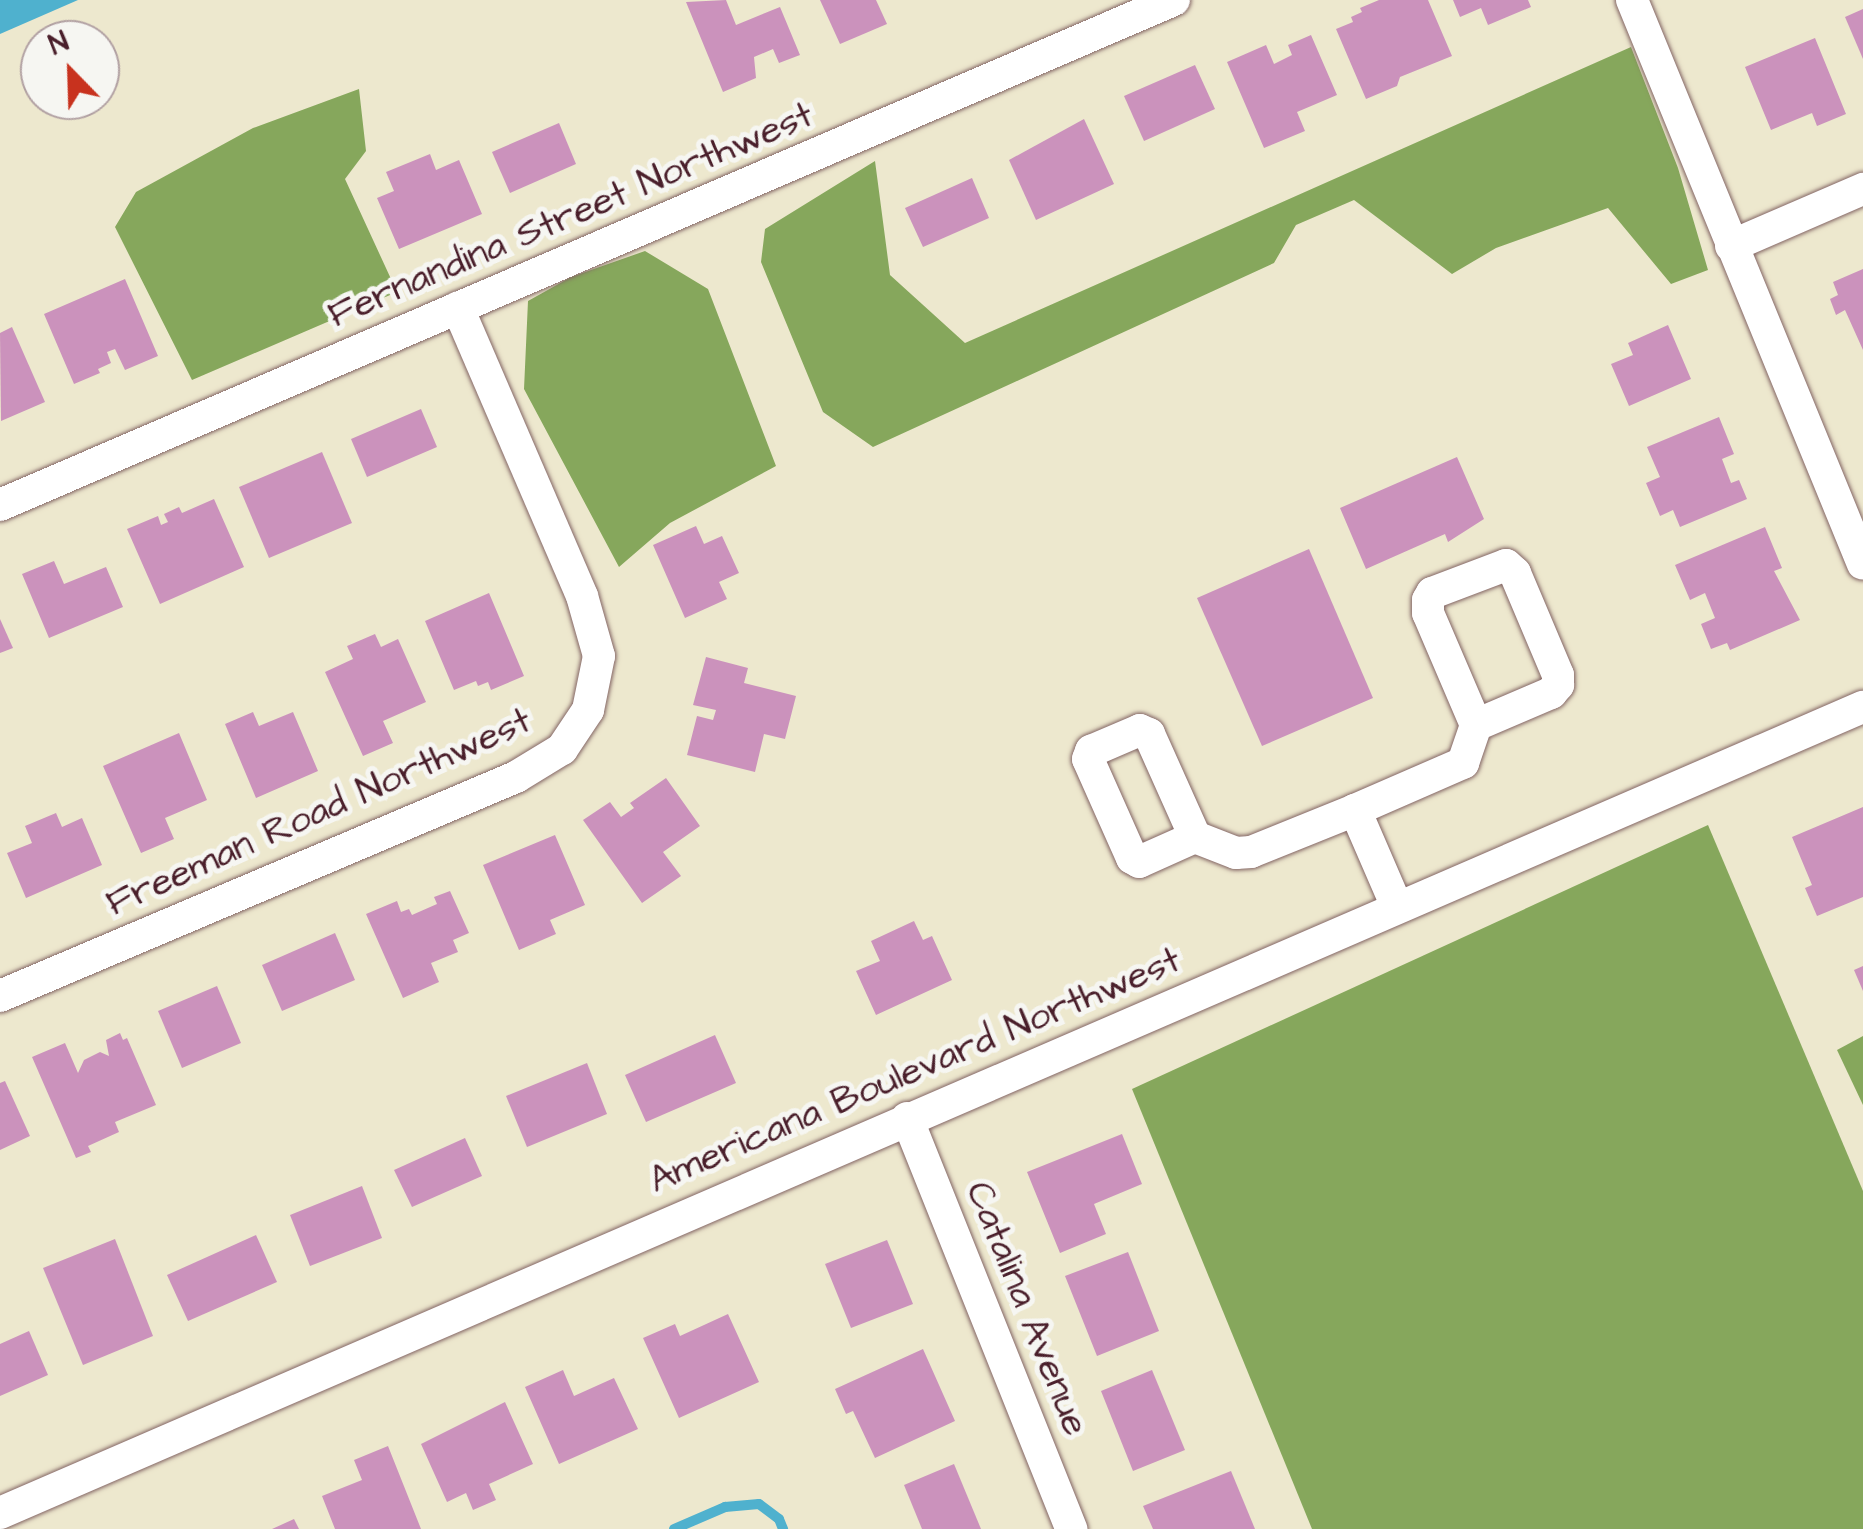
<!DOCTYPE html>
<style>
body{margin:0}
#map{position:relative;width:1863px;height:1529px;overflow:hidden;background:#ede8ce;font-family:"Architects Daughter",sans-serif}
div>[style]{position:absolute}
.forest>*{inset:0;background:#86a75c}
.water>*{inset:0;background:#4fb1ce}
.stream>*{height:10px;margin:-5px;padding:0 5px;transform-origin:5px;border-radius:5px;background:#4fb1ce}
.building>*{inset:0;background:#cb92bc}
.roads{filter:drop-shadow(0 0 2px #836564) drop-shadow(0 0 2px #836564)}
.minor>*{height:32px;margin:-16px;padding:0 16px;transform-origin:16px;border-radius:16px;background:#fff}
span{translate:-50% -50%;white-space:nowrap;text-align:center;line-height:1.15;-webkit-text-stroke:10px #f6f6f2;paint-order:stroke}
.street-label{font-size:38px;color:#4a1f2b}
.north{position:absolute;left:20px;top:20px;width:100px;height:100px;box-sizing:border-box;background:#f6f6f2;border:2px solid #b1a0a2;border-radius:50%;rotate:337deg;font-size:28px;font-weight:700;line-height:40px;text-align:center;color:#4a1f2b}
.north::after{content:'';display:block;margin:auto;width:35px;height:45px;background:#c8321e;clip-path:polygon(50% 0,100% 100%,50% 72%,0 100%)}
</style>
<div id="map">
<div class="forest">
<div style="clip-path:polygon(1631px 47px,1678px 168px,1708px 270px,1671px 284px,1608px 208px,1496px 248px,1452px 274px,1354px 200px,1296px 225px,1274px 263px,873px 447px,823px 412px,761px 262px,765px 229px,875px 161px,890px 275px,965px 343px)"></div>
<div style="clip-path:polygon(359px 89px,366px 151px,345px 179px,397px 292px,192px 380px,115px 227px,136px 192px,253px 128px)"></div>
<div style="clip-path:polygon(645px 251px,708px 289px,776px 466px,670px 523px,619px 567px,524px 389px,528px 301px,571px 277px)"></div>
<div style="clip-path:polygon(1708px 825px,1863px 1191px,1863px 1529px,1312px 1529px,1132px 1089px)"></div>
<div style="clip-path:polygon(1863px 1036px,1863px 1105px,1837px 1050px)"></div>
</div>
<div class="water">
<div style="clip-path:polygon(0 0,78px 0,0 34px)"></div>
</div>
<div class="stream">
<div style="left:674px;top:1529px;width:56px;rotate:-23.3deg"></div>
<div style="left:725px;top:1507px;width:34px;rotate:-5deg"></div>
<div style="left:759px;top:1504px;width:25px;rotate:37deg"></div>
<div style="left:779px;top:1519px;width:11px;rotate:68deg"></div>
</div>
<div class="building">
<div style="clip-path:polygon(726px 0,736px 25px,780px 7px,800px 55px,779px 63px,773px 49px,754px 57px,756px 78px,723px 92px,686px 2px)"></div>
<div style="clip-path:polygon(820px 0,876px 0,887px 24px,840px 44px)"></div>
<div style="clip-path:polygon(1379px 0,1428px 0,1452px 56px,1400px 77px,1397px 86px,1366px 99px,1336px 29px,1353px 22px,1351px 17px,1362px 12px,1360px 8px)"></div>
<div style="clip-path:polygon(1453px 0,1528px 0,1531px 7px,1488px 25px,1481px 8px,1460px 17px)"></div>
<div style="clip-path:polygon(1863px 9px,1863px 59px,1845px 17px)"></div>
<div style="clip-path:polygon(1311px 35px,1337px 95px,1297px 112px,1305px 131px,1264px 148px,1227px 62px,1266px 45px,1274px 64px,1292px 55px,1288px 45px)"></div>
<div style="clip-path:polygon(1815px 38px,1846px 114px,1817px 126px,1812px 113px,1771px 130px,1745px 67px)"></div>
<div style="clip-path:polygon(1195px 65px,1215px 109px,1144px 141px,1124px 96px)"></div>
<div style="clip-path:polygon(1084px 119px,1114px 184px,1036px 220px,1009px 160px)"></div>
<div style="clip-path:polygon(559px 123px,576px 164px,510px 193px,492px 152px)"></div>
<div style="clip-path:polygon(430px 154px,436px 170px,459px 160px,482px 214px,399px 249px,377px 198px,394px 191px,386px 172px)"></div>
<div style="clip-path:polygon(972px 178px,989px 218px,923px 247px,905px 208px)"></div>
<div style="clip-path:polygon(1863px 269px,1863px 350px,1845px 310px,1836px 315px,1830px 299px,1838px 295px,1833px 282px)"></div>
<div style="clip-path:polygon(125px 279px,158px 356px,125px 370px,115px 349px,107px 352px,111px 363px,98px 369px,100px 373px,74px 384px,44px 314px)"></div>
<div style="clip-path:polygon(1668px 325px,1691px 379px,1629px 406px,1611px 364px,1633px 355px,1628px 343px)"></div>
<div style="clip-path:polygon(12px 327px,45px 402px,1px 421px,0 333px)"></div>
<div style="clip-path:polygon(421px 409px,437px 447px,367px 477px,351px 439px)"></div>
<div style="clip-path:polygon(1719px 417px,1734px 454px,1722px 459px,1731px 483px,1739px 480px,1747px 499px,1680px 527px,1673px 510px,1660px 516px,1646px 483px,1660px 477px,1647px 447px)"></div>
<div style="clip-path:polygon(322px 452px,352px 523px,269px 558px,239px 487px)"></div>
<div style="clip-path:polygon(1457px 457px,1484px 519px,1448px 542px,1445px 534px,1366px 569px,1340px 508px)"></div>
<div style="clip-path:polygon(214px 499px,244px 567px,160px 604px,127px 529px,158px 516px,161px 525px,168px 522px,164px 514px,179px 507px,182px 513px)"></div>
<div style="clip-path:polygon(696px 526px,704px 544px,722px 536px,739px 573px,719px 582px,727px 599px,685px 618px,653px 545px)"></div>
<div style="clip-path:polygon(1765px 527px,1782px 568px,1774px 571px,1800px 620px,1730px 650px,1727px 643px,1711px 649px,1701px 624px,1715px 618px,1705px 593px,1690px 600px,1675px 565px)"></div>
<div style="clip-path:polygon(1309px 549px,1373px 698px,1262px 746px,1197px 598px)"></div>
<div style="clip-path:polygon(54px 561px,64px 584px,106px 567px,123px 607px,49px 638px,22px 574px)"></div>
<div style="clip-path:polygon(489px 593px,524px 676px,491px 690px,488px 682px,478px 686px,476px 681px,454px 690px,425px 621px)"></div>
<div style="clip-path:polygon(0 619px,13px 648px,0 653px)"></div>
<div style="clip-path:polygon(375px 634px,381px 647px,398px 639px,426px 702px,383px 721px,393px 743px,363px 756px,325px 672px,353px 659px,347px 646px)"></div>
<div style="clip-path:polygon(706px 657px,748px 668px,744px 683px,796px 696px,785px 739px,764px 734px,755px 772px,687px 755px,697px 716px,713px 720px,716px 710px,693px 705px)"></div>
<div style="clip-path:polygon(253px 712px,259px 726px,293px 712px,318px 771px,256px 798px,225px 724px)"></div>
<div style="clip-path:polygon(179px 733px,207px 800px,165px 818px,174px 839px,141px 853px,103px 766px)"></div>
<div style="clip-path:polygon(666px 778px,700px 826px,663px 852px,681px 876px,642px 903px,583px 820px,610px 802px,621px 817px,634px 808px,630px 803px)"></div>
<div style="clip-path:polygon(1863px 807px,1863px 897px,1817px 916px,1805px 888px,1812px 885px,1792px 837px)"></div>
<div style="clip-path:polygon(56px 813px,62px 827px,82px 818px,102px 865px,26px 898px,7px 853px,32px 843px,25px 826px)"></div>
<div style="clip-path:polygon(555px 835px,585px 905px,550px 920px,556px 934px,519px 950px,483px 865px)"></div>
<div style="clip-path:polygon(450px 891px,469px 933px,453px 940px,458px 952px,431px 963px,439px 982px,403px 998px,366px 914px,397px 901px,401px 912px,409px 909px,412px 915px,437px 904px,434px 897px)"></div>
<div style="clip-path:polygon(914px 921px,923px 940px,932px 936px,952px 980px,876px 1015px,856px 971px,880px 961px,871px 941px)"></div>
<div style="clip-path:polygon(335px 933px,355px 980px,282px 1011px,262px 965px)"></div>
<div style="clip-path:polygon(1863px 966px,1863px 991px,1854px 970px)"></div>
<div style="clip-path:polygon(217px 986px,241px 1043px,182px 1068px,158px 1011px)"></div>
<div style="clip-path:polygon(120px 1033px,123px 1040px,127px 1038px,156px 1105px,115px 1122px,119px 1132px,88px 1146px,91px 1152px,76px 1158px,32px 1057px,65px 1043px,78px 1073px,84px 1060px,100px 1052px,109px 1056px,106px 1040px)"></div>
<div style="clip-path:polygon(715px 1035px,736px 1083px,646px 1122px,625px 1075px)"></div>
<div style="clip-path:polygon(587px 1063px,607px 1114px,527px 1147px,506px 1096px)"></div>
<div style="clip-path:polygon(5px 1081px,30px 1136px,0 1150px,0 1083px)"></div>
<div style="clip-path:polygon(1122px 1134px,1142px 1184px,1094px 1204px,1106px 1234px,1060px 1253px,1027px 1172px)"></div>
<div style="clip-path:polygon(465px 1138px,482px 1176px,412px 1207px,394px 1170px)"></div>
<div style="clip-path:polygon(362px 1186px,382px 1238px,310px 1266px,290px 1215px)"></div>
<div style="clip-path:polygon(256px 1235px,277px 1282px,188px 1321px,167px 1275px)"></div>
<div style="clip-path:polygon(115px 1239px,153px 1336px,83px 1365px,43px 1268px)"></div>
<div style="clip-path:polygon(887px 1240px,913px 1304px,851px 1328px,825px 1264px)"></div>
<div style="clip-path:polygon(1128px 1252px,1159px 1331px,1097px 1356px,1065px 1276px)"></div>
<div style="clip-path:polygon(728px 1314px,759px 1382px,679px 1418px,643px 1338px,675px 1324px,680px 1336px)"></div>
<div style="clip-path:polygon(29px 1331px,48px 1375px,0 1396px,0 1344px)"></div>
<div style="clip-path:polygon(923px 1349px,955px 1421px,875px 1458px,853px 1411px,846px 1414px,835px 1389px)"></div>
<div style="clip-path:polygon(563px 1370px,574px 1396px,614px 1378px,638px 1429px,559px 1464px,525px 1387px)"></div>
<div style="clip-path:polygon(1152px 1370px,1185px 1450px,1133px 1471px,1101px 1391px)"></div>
<div style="clip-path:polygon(505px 1402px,533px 1464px,489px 1484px,496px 1500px,473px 1510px,466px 1493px,447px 1502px,421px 1444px)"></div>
<div style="clip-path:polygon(388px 1446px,421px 1529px,335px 1529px,322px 1496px,362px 1480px,354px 1460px)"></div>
<div style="clip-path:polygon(954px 1464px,981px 1529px,922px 1529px,904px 1485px)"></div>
<div style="clip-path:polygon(1231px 1471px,1255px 1529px,1153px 1529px,1143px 1506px)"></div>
<div style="clip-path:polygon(294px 1519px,299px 1529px,272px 1529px)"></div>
</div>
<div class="roads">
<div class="minor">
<div style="left:1632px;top:0;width:609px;rotate:67.73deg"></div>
<div style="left:1731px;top:246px;width:144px;rotate:-23.4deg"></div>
<div style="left:0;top:505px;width:1278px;rotate:-23.28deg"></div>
<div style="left:1195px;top:837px;width:61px;rotate:155.9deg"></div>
<div style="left:1139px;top:862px;width:8px;rotate:-150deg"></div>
<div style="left:1132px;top:858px;width:108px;rotate:-114deg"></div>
<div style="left:1088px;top:759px;width:9px;rotate:-69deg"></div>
<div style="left:1091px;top:751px;width:53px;rotate:-23.2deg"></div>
<div style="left:1140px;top:730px;width:10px;rotate:24deg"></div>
<div style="left:1149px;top:734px;width:113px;rotate:65.9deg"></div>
<div style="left:1195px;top:837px;width:44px;rotate:21.3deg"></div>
<div style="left:1236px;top:853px;width:15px;rotate:-4deg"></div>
<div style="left:1251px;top:852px;width:112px;rotate:-22deg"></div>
<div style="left:1397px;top:907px;width:106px;rotate:-113.4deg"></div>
<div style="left:1355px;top:810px;width:118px;rotate:-23.5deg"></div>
<div style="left:1463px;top:763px;width:40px;rotate:-71.1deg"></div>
<div style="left:1476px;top:725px;width:82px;rotate:-23.1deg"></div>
<div style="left:1551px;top:693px;width:11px;rotate:-49deg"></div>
<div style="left:1558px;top:685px;width:10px;rotate:-90deg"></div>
<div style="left:1558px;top:675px;width:111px;rotate:-112.9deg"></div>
<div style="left:1515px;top:573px;width:12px;rotate:-138deg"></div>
<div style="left:1506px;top:565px;width:79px;rotate:159.3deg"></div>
<div style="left:1432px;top:593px;width:8px;rotate:120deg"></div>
<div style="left:1428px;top:600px;width:13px;rotate:90deg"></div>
<div style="left:1428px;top:613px;width:122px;rotate:66.8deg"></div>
<div style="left:0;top:996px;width:561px;rotate:-23deg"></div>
<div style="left:516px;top:777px;width:54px;rotate:-31.3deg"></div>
<div style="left:562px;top:749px;width:47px;rotate:-56.3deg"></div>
<div style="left:588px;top:710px;width:55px;rotate:-78.5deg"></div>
<div style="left:599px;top:656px;width:62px;rotate:-105.8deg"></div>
<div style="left:582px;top:596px;width:314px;rotate:-113.3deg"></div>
<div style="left:907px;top:1118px;width:443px;rotate:68.2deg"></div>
<div style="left:0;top:1513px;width:2030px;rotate:-23.4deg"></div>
</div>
</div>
<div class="street-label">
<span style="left:571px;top:216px;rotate:-23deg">Fernandina Street Northwest</span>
<span style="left:319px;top:813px;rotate:-24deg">Freeman Road Northwest</span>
<span style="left:915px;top:1071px;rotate:-23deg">Americana Boulevard Northwest</span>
<span style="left:1026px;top:1309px;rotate:68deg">Catalina Avenue</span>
</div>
<div class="north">N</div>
</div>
